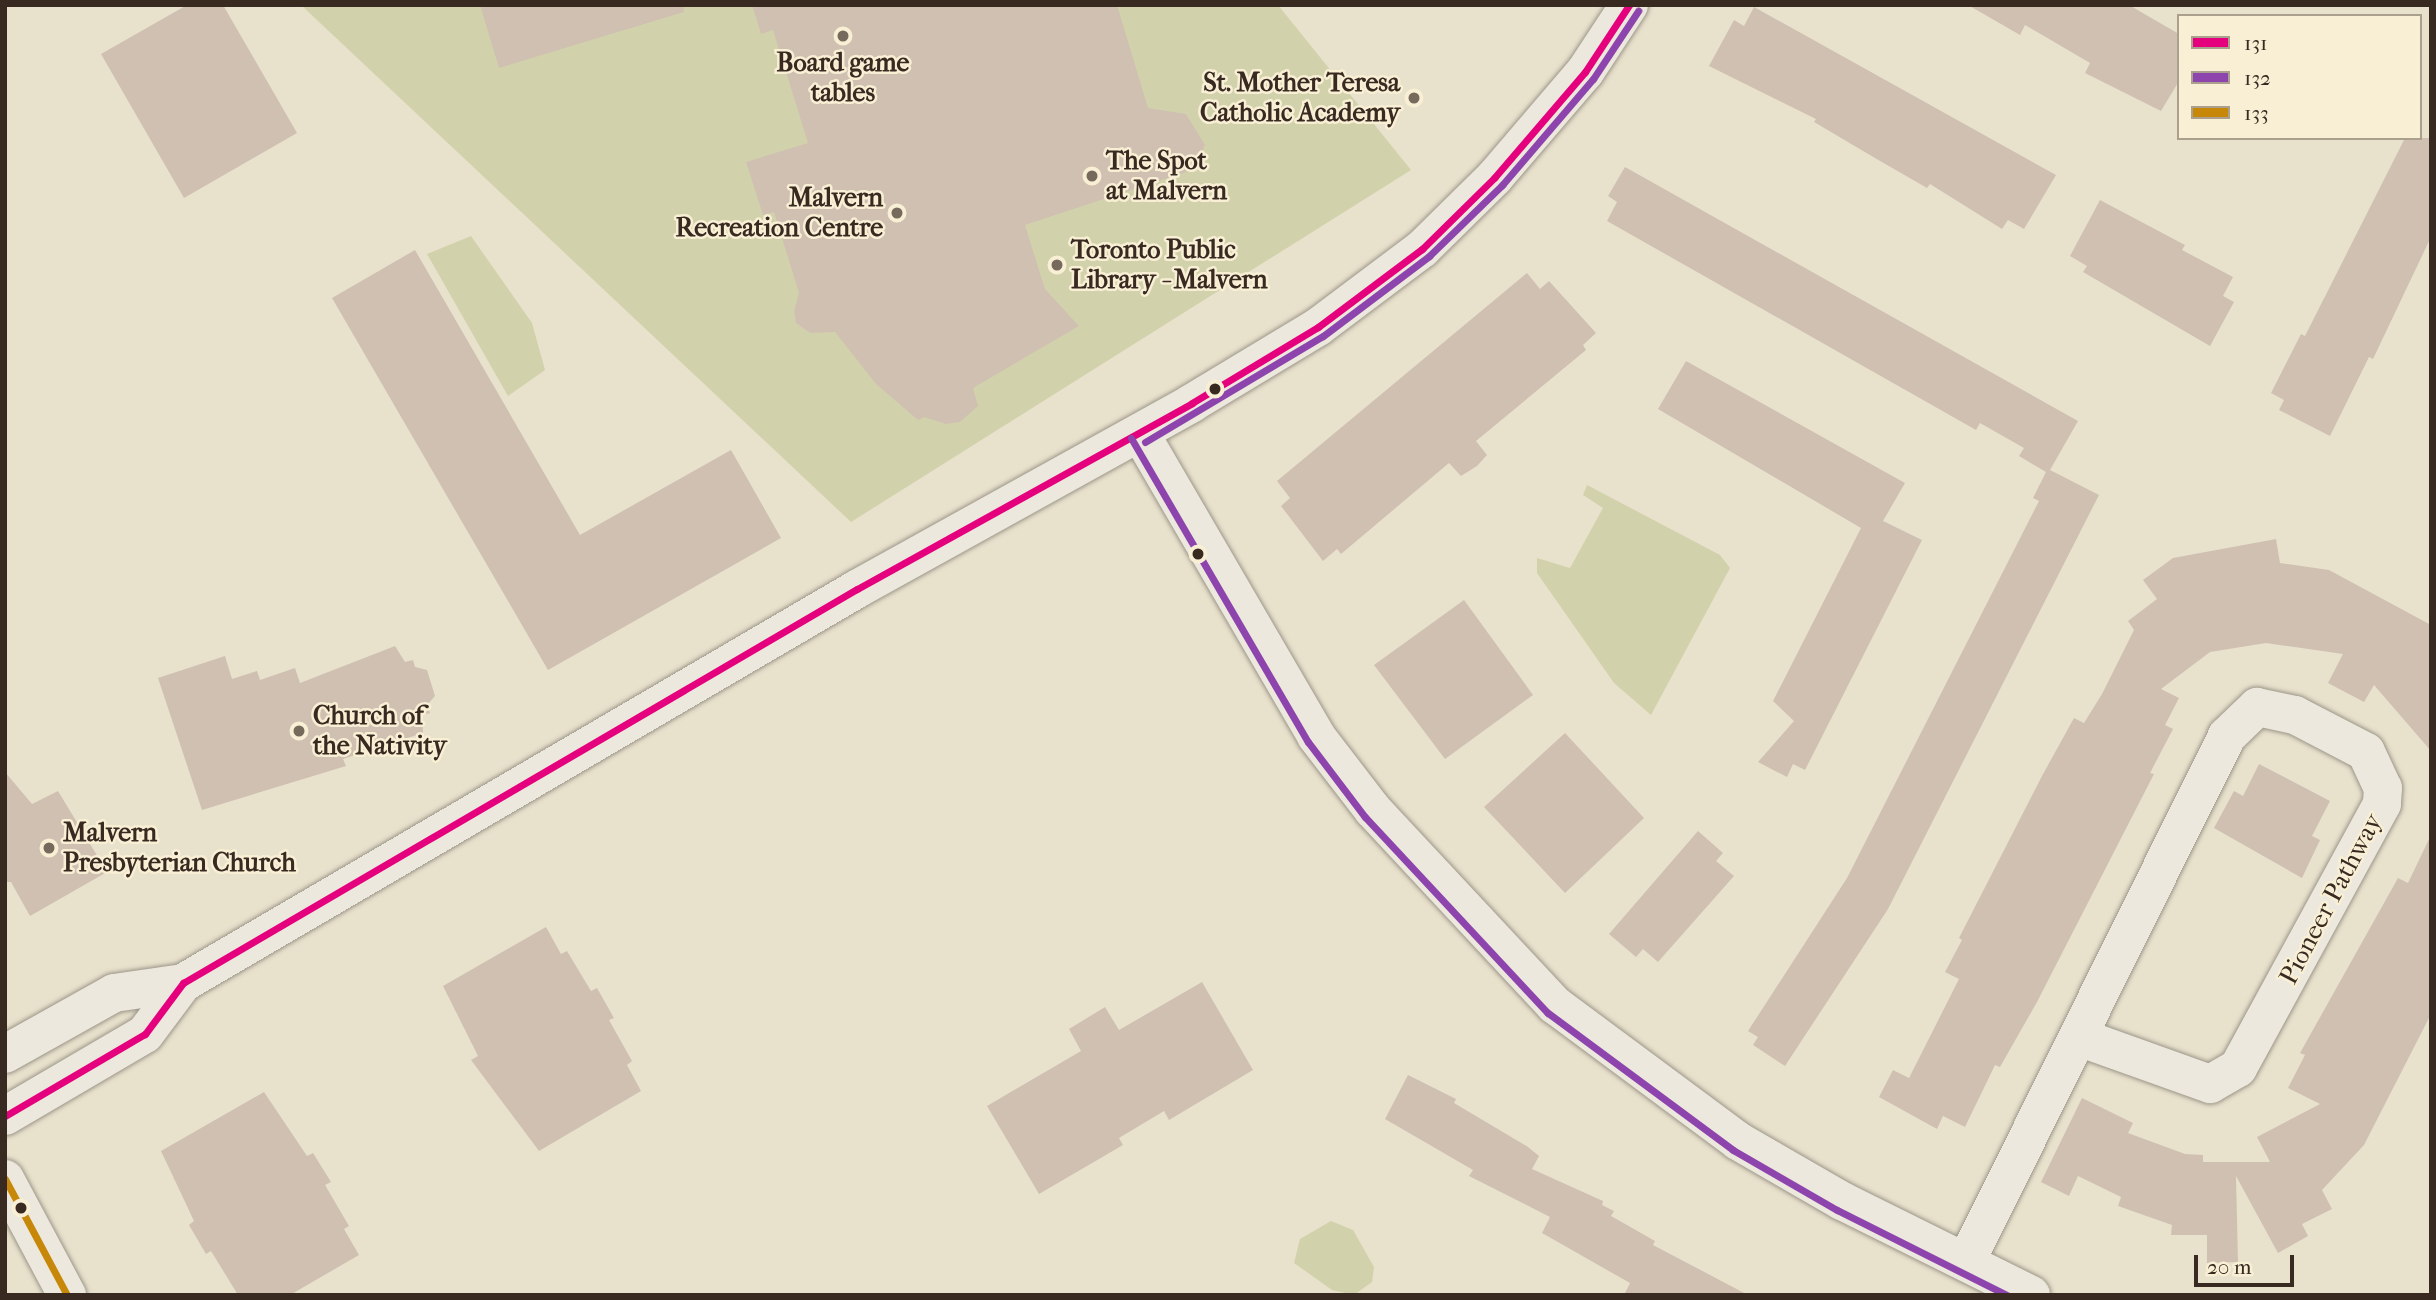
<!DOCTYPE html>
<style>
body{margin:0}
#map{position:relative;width:2436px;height:1300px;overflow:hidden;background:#e8e1cc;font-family:"IM FELL French Canon",serif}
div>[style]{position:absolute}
.green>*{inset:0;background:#d1d2ab}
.building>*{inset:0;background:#d0c0b2}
.roads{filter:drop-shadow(0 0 2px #9c9689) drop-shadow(0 0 2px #9c9689)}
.minor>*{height:38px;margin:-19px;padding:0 19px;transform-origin:19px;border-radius:19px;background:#ece8dd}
.tertiary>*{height:38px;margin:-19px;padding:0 19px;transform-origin:19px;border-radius:19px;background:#ece8dd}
.secondary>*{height:38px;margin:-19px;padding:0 19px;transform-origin:19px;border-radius:19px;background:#ece8dd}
.bus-1>*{height:7px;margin:-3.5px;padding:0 3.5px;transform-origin:3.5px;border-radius:3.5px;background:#e5007d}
.bus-2>*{height:7px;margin:-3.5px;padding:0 3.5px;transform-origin:3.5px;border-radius:3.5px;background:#8e44ad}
.bus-3>*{height:7px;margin:-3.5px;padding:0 3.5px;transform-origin:3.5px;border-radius:3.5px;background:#c78708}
.dots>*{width:19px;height:19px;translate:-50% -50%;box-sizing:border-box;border:4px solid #f8efd5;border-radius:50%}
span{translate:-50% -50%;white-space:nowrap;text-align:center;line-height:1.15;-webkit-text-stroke:5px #f8efd5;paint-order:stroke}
.poi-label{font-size:26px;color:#382a21;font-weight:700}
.right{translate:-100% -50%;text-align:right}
.left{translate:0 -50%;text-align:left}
.street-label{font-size:26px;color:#382a21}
.frame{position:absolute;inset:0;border:7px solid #382a21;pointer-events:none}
.legend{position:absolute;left:2177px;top:14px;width:245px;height:126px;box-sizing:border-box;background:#f8efd5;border:2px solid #aba08d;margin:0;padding:9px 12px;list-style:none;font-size:21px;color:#382a21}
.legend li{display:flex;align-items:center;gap:14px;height:35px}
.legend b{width:35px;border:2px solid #aba08d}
.scale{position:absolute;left:2194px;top:1255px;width:100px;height:32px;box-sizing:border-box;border:4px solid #382a21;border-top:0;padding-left:9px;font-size:21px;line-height:24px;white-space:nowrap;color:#382a21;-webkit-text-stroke:5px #f8efd5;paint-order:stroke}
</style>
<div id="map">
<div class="green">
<div style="clip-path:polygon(301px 5px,1278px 5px,1411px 170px,851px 522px)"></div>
<div style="clip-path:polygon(471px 236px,532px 323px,545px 370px,508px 396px,427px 254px)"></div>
<div style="clip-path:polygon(1587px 485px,1720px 555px,1730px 568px,1651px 715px,1614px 683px,1537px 573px,1537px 558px,1570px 568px,1603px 508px,1583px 495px)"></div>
<div style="clip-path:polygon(1331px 1221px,1353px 1230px,1374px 1267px,1372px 1282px,1354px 1295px,1332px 1290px,1294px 1263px,1300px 1239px)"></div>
</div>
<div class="building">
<div style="clip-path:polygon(187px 5px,223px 5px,297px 133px,184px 198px,101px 54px)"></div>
<div style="clip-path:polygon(480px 5px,683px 5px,684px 12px,499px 68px)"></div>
<div style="clip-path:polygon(752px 5px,1117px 5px,1148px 108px,1186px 114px,1205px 145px,1195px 169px,1025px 225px,1045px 289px,1079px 326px,973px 388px,978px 406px,960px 422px,946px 424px,924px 417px,918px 420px,876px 384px,835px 332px,810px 333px,796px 323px,794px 311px,799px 293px,774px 212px,763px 215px,746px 162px,808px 143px,773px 30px,761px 34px)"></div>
<div style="clip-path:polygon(1968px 5px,2129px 5px,2179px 34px,2179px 81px,2161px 111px,2085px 73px,2090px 63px,2025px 25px,2020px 35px)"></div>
<div style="clip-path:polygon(1754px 7px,2056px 175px,2024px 229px,2008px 220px,2002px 229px,1930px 184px,1927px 188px,1875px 158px,1814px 122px,1816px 119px,1709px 66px,1734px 20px,1744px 26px)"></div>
<div style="clip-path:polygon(2405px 138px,2431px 138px,2431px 237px,2373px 359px,2369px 357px,2330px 436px,2279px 410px,2284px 400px,2271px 393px,2301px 334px,2305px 336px)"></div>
<div style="clip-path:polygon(1625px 167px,2078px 421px,2050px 470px,2099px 495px,1888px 909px,1785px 1066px,1753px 1045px,1758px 1037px,1748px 1031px,1847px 878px,2039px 501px,2033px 498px,2046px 472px,2019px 456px,2024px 448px,1980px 423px,1976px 430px,1607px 221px,1617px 202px,1608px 196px)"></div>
<div style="clip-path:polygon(2100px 200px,2185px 245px,2182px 250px,2233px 277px,2223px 296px,2234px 302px,2210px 346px,2083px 272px,2087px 266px,2070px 256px)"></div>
<div style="clip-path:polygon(415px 250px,580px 535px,731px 450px,781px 538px,548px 670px,332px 298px)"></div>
<div style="clip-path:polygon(1527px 273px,1540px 289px,1549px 281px,1596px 333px,1583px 345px,1586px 350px,1476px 441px,1487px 455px,1477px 466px,1461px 476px,1449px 463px,1341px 554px,1337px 549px,1323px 561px,1281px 506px,1290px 498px,1277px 481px)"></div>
<div style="clip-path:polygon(1686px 361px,1905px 483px,1883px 521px,1922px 540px,1805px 770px,1793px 764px,1787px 777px,1758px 762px,1794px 721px,1773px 701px,1861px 528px,1658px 409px)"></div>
<div style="clip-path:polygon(2276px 539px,2280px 563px,2329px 570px,2431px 625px,2431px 751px,2374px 685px,2364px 702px,2328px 683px,2343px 654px,2266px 643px,2210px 652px,2161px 689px,2179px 698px,2165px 725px,2173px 729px,2150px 773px,2154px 774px,2037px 1002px,2000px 1067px,1995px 1065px,1965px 1127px,1943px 1116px,1937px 1129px,1879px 1097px,1893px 1070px,1909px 1078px,1959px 979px,1945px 972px,1962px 940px,1959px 938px,2042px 776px,2074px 718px,2084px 723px,2102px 694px,2134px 630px,2128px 621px,2157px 599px,2143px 580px,2173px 558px)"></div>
<div style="clip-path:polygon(1464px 600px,1533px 695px,1445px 759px,1374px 665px)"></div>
<div style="clip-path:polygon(395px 646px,405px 662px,413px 660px,415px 667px,427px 670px,435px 696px,427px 705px,430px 713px,422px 715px,423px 733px,343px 759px,346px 766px,202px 810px,158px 678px,225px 656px,232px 679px,257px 671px,260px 680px,295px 668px,300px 683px)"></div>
<div style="clip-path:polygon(1565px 733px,1644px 818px,1565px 893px,1484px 807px)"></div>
<div style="clip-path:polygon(2259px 764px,2330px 801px,2312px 836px,2320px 840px,2302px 878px,2214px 828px,2234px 791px,2243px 796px)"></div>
<div style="clip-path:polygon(5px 772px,32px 804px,58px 791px,107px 872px,30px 916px,11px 882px,5px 882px)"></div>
<div style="clip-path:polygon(1698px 831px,1723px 853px,1716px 861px,1734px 876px,1658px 962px,1643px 949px,1636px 957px,1609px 934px)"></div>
<div style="clip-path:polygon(2431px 835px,2431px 1014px,2364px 1145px,2322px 1190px,2332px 1209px,2302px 1224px,2308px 1236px,2278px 1253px,2236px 1176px,2238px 1262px,2207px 1263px,2207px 1235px,2171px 1235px,2172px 1225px,2118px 1206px,2121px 1197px,2078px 1176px,2069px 1196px,2041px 1182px,2082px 1098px,2133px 1123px,2128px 1133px,2185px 1154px,2203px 1155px,2203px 1162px,2270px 1162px,2257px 1137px,2320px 1104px,2288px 1088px,2305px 1055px,2300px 1053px,2398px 878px,2408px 883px)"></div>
<div style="clip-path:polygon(546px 927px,561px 954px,567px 951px,591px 991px,597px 988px,614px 1018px,609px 1020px,632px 1061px,627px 1065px,641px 1091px,539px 1151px,471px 1060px,478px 1056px,443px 986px)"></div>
<div style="clip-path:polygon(1202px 982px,1253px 1070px,1169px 1120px,1164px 1111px,1119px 1138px,1123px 1145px,1039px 1194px,987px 1106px,1081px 1051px,1069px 1029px,1105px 1007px,1119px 1030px)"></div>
<div style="clip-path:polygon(1408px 1075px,1456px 1099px,1454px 1103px,1528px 1147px,1539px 1156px,1532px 1169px,1603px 1201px,1602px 1205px,1614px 1211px,1611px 1216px,1655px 1241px,1653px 1245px,1748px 1295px,1624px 1295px,1630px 1283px,1542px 1233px,1550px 1217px,1469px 1176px,1473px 1170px,1385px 1119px)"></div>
<div style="clip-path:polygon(264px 1092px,307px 1156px,313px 1153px,331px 1182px,325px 1185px,349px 1226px,344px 1229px,359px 1255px,290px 1295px,238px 1295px,211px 1251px,206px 1254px,189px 1225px,194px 1221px,161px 1151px)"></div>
</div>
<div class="roads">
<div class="minor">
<div style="left:1967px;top:1260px;width:585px;rotate:-63.61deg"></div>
<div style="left:2227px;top:736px;width:42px;rotate:-44deg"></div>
<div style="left:2257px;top:707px;width:39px;rotate:12deg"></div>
<div style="left:2295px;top:715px;width:80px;rotate:27.5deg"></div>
<div style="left:2366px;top:752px;width:40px;rotate:65deg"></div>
<div style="left:2383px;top:788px;width:16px;rotate:94deg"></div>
<div style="left:2382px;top:804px;width:301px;rotate:118.6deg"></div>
<div style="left:2238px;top:1068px;width:32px;rotate:150deg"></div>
<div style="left:2210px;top:1084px;width:139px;rotate:-160.3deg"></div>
</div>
<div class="tertiary">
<div style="left:1140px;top:433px;width:350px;rotate:59.8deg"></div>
<div style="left:1316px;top:736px;width:93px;rotate:52.4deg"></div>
<div style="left:1373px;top:810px;width:267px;rotate:47deg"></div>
<div style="left:1555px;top:1005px;width:228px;rotate:36.6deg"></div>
<div style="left:1738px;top:1141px;width:120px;rotate:30deg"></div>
<div style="left:1842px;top:1201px;width:211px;rotate:26.4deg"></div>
<div style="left:5px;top:1054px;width:125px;rotate:-29.2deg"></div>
<div style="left:114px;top:993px;width:70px;rotate:-8.2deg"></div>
<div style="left:183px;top:983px;width:781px;rotate:-30.31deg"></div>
<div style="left:857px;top:589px;width:383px;rotate:-29deg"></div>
<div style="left:1192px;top:403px;width:147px;rotate:-31.1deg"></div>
<div style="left:1318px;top:327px;width:130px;rotate:-36.9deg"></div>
<div style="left:1422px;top:249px;width:101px;rotate:-44.6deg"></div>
<div style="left:1494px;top:178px;width:140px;rotate:-49.4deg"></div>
<div style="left:1585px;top:72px;width:80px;rotate:-56.7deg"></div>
<div style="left:5px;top:1116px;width:162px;rotate:-30.4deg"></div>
<div style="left:145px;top:1034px;width:64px;rotate:-53.3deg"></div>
</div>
<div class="secondary">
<div style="left:5px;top:1179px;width:132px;rotate:61.9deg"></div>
</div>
</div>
<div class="bus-1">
<div style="left:5px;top:1116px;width:162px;rotate:-30.4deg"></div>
<div style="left:145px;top:1034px;width:64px;rotate:-53.3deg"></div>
<div style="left:183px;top:983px;width:781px;rotate:-30.31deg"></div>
<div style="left:857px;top:589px;width:383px;rotate:-29deg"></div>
<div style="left:1192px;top:403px;width:147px;rotate:-31.1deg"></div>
<div style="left:1318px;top:327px;width:130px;rotate:-36.9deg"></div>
<div style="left:1422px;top:249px;width:101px;rotate:-44.6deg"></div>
<div style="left:1494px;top:178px;width:140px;rotate:-49.4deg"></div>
<div style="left:1585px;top:72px;width:80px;rotate:-56.7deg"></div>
</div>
<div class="bus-2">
<div style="left:1131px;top:438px;width:352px;rotate:59.8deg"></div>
<div style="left:1308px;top:742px;width:94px;rotate:52.8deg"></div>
<div style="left:1365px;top:817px;width:268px;rotate:47deg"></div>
<div style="left:1548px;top:1013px;width:230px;rotate:36.5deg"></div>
<div style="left:1733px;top:1150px;width:120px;rotate:30deg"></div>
<div style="left:1837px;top:1210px;width:190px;rotate:26.6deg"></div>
<div style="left:1145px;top:442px;width:207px;rotate:-30.8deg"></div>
<div style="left:1323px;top:336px;width:133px;rotate:-37deg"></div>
<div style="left:1429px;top:256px;width:102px;rotate:-44.2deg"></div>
<div style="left:1502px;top:185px;width:140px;rotate:-49.4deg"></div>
<div style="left:1593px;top:79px;width:82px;rotate:-56.5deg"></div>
</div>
<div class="bus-3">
<div style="left:5px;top:1179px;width:132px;rotate:61.9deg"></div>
</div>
<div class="dots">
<div style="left:843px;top:36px;background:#766a5d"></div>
<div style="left:1414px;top:98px;background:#766a5d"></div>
<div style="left:1092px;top:176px;background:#766a5d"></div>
<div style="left:897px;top:213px;background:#766a5d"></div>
<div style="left:1057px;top:265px;background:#766a5d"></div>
<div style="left:1215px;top:389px;background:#382a21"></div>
<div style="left:1198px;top:554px;background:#382a21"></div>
<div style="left:299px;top:731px;background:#766a5d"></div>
<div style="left:49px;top:848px;background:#766a5d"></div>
<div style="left:21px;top:1208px;background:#382a21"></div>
</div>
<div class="poi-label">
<span style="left:843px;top:78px">Board game<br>tables</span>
<span class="right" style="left:1400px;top:98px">St. Mother Teresa<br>Catholic Academy</span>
<span class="left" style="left:1106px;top:176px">The Spot<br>at Malvern</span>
<span class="right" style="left:883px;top:213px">Malvern<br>Recreation Centre</span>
<span class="left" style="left:1071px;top:265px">Toronto Public<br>Library - Malvern</span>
<span class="left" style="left:313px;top:731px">Church of<br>the Nativity</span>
<span class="left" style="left:63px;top:848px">Malvern<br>Presbyterian Church</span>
</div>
<div class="street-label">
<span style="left:2331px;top:899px;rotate:-62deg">Pioneer Pathway</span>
</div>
<div class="frame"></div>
<ul class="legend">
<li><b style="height:9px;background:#e5007d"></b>131</li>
<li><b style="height:9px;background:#8e44ad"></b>132</li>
<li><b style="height:9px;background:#c78708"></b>133</li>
</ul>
<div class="scale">20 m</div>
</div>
